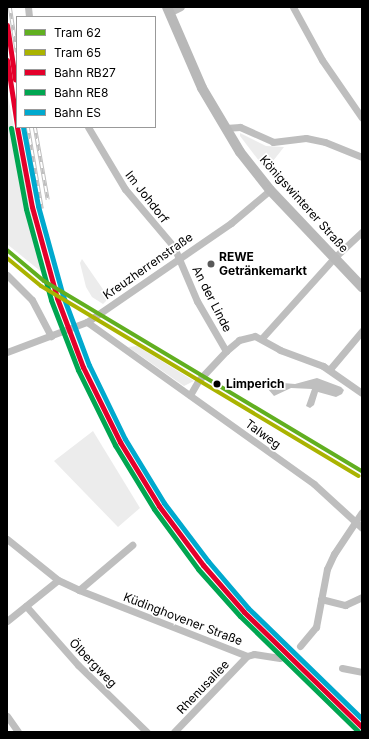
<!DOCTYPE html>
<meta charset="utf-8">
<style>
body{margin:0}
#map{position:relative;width:369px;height:739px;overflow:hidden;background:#fff;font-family:Inter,sans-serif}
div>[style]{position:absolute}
.green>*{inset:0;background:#ececec}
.water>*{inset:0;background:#bfbfbf}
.street>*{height:7px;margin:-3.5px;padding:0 3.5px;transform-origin:3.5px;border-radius:3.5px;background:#bebebe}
.secondary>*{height:10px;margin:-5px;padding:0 5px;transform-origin:5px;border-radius:5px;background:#b8b8b8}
.rail>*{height:3.5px;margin-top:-1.75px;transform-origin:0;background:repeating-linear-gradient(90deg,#fff 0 6px,#bebebe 0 12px);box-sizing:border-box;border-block:1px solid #bebebe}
.rail-1>*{height:5px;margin:-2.5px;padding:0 2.5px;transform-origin:2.5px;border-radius:2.5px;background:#e4002b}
.rail-2>*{height:5px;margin:-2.5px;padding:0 2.5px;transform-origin:2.5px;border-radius:2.5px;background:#00a651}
.rail-3>*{height:5px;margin:-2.5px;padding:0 2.5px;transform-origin:2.5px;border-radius:2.5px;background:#00a9ce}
.tram-1>*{height:4px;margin:-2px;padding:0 2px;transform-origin:2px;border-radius:2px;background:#61af20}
.tram-2>*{height:4px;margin:-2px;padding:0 2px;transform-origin:2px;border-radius:2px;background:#aab300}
.dots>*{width:11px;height:11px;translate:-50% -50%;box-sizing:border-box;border:2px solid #fff;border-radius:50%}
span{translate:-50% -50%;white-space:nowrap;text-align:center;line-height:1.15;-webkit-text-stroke:3.5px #fff;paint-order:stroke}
.street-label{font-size:12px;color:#000}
.poi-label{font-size:12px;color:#000;font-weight:700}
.left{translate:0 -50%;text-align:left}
.stop-label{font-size:12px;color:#000;font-weight:700}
.frame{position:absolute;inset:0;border:8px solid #000;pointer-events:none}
.legend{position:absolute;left:16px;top:16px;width:140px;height:112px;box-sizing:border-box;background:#fff;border:1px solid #999;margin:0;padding:5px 7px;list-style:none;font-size:12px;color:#000}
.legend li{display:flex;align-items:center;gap:8px;height:20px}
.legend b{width:20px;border:1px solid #999}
</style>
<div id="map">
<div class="green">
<div style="clip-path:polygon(7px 92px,44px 274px,7px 244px)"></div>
<div style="clip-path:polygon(240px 133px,266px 146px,284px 147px,273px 161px,269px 174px,240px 136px)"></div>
<div style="clip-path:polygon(82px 259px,109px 298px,103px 304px,92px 297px,86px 287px,80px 263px)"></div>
<div style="clip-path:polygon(137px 346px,194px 381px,184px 386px,128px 347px)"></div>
<div style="clip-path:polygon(93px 431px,140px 508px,118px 527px,54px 461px)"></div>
</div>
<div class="water">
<div style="clip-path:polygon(317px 378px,341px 387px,344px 390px,342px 394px,336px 397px,318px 392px,314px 405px,310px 408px,306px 406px,312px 389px,291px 388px,274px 396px,268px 389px,271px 382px,295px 384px)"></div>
</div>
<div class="street">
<div style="left:28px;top:7px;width:10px;rotate:84deg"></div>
<div style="left:293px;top:7px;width:60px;rotate:61.3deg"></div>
<div style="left:322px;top:60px;width:70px;rotate:55.4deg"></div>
<div style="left:169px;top:13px;width:13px;rotate:-27deg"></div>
<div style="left:88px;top:127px;width:72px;rotate:59.2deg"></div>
<div style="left:125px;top:189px;width:76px;rotate:49.8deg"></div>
<div style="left:174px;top:247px;width:59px;rotate:66.9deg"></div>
<div style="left:197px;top:301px;width:58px;rotate:59.9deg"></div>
<div style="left:225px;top:128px;width:15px;rotate:-4deg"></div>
<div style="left:240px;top:127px;width:36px;rotate:24deg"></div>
<div style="left:273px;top:142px;width:33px;rotate:-7deg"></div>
<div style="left:306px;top:138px;width:19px;rotate:12deg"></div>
<div style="left:325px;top:142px;width:40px;rotate:22deg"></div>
<div style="left:7px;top:275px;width:35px;rotate:45deg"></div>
<div style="left:32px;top:300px;width:41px;rotate:62.2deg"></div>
<div style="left:87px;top:322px;width:279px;rotate:35.5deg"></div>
<div style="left:314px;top:484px;width:65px;rotate:42.5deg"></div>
<div style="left:262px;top:338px;width:109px;rotate:-48deg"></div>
<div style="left:335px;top:257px;width:37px;rotate:-43deg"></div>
<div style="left:7px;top:352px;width:85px;rotate:-20.6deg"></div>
<div style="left:87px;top:322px;width:175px;rotate:-34.5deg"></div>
<div style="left:231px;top:223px;width:51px;rotate:-40.2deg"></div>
<div style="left:330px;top:369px;width:50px;rotate:-49.9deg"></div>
<div style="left:190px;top:395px;width:16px;rotate:-60deg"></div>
<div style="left:198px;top:381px;width:41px;rotate:-47deg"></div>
<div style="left:226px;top:351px;width:17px;rotate:-40deg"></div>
<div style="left:239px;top:340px;width:16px;rotate:-14deg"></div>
<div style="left:255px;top:336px;width:29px;rotate:29deg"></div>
<div style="left:280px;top:350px;width:46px;rotate:20.4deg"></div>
<div style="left:323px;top:366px;width:47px;rotate:34.7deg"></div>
<div style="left:7px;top:539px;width:65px;rotate:38.8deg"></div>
<div style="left:58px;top:580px;width:23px;rotate:25deg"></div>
<div style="left:79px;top:590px;width:180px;rotate:21.4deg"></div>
<div style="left:247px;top:656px;width:7px;rotate:-16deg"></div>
<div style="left:254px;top:654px;width:26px;rotate:9deg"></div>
<div style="left:79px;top:590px;width:70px;rotate:-40.3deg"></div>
<div style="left:321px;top:599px;width:25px;rotate:14deg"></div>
<div style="left:345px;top:605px;width:19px;rotate:-25deg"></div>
<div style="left:26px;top:606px;width:79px;rotate:48.6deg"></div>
<div style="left:78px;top:665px;width:96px;rotate:44.2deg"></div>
<div style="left:7px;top:621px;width:65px;rotate:-38.8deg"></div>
<div style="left:300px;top:646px;width:25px;rotate:-50deg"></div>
<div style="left:316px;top:627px;width:59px;rotate:-79.3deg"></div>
<div style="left:327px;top:569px;width:17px;rotate:-65deg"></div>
<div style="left:334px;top:554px;width:50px;rotate:-56.3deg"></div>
<div style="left:342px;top:668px;width:20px;rotate:11deg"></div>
<div style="left:7px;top:716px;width:19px;rotate:55deg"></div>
<div style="left:174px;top:732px;width:105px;rotate:-46.2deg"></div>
</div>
<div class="secondary">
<div style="left:167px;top:7px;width:88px;rotate:66.6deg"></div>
<div style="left:202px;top:88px;width:74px;rotate:59.3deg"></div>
<div style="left:240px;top:152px;width:48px;rotate:51.7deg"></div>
<div style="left:270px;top:190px;width:134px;rotate:46.5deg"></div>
</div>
<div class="rail">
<div style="left:10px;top:7px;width:46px;rotate:81.2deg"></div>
<div style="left:28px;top:127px;width:83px;rotate:80.3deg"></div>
<div style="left:35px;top:127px;width:74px;rotate:79.9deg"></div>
</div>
<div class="rail-1">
<div style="left:7px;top:25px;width:55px;rotate:81.6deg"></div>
<div style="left:7px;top:60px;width:66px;rotate:81.3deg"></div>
<div style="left:17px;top:127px;width:81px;rotate:79.4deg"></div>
<div style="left:32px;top:207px;width:94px;rotate:74.6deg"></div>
<div style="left:57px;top:298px;width:74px;rotate:69.4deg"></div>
<div style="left:83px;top:367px;width:84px;rotate:63.7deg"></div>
<div style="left:120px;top:442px;width:75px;rotate:58.6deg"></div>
<div style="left:159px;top:506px;width:74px;rotate:53.3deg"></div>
<div style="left:203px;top:565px;width:62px;rotate:48.9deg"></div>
<div style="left:244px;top:612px;width:165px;rotate:44.3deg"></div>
</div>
<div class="rail-2">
<div style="left:11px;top:128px;width:82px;rotate:79.5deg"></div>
<div style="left:26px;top:209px;width:94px;rotate:74.6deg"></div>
<div style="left:51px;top:300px;width:75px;rotate:68.9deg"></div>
<div style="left:78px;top:370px;width:84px;rotate:63.7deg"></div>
<div style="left:115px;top:445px;width:75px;rotate:58.6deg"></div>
<div style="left:154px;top:509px;width:74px;rotate:53.7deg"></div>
<div style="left:198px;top:569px;width:63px;rotate:48.2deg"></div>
<div style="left:240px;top:616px;width:165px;rotate:44.3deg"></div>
</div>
<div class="rail-3">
<div style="left:23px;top:127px;width:80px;rotate:79.2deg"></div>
<div style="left:38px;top:206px;width:93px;rotate:74.5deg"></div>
<div style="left:63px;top:296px;width:74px;rotate:69.4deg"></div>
<div style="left:89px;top:365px;width:82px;rotate:64.1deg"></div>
<div style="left:125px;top:439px;width:75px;rotate:58.6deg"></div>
<div style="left:164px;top:503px;width:73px;rotate:52.8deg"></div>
<div style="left:208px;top:561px;width:62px;rotate:49.6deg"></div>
<div style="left:248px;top:608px;width:159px;rotate:44.2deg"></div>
</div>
<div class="tram-1">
<div style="left:7px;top:250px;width:48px;rotate:40deg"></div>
<div style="left:44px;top:281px;width:370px;rotate:30.9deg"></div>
</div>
<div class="tram-2">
<div style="left:7px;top:258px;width:44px;rotate:39.5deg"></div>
<div style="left:41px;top:286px;width:370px;rotate:30.9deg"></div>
</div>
<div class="dots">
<div style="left:211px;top:264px;background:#595959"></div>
<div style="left:217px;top:384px;background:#000"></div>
</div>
<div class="street-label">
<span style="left:147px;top:197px;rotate:52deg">Im Johdorf</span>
<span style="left:304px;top:204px;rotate:48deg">Königswinterer Straße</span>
<span style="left:148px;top:266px;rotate:-35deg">Kreuzherrenstraße</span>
<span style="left:212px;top:299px;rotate:63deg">An der Linde</span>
<span style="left:263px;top:434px;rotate:36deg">Talweg</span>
<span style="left:183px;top:619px;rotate:21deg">Küdinghovener Straße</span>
<span style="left:93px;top:663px;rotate:46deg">Ölbergweg</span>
<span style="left:203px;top:687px;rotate:-46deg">Rhenusallee</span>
</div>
<div class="poi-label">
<span class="left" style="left:219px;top:264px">REWE<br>Getränkemarkt</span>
</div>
<div class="stop-label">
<span class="left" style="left:226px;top:384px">Limperich</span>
</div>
<div class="frame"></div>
<ul class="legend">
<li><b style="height:5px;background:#61af20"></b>Tram 62</li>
<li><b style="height:5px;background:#aab300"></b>Tram 65</li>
<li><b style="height:5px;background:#e4002b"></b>Bahn RB27</li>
<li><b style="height:5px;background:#00a651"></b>Bahn RE8</li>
<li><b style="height:5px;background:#00a9ce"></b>Bahn ES</li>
</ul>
</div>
